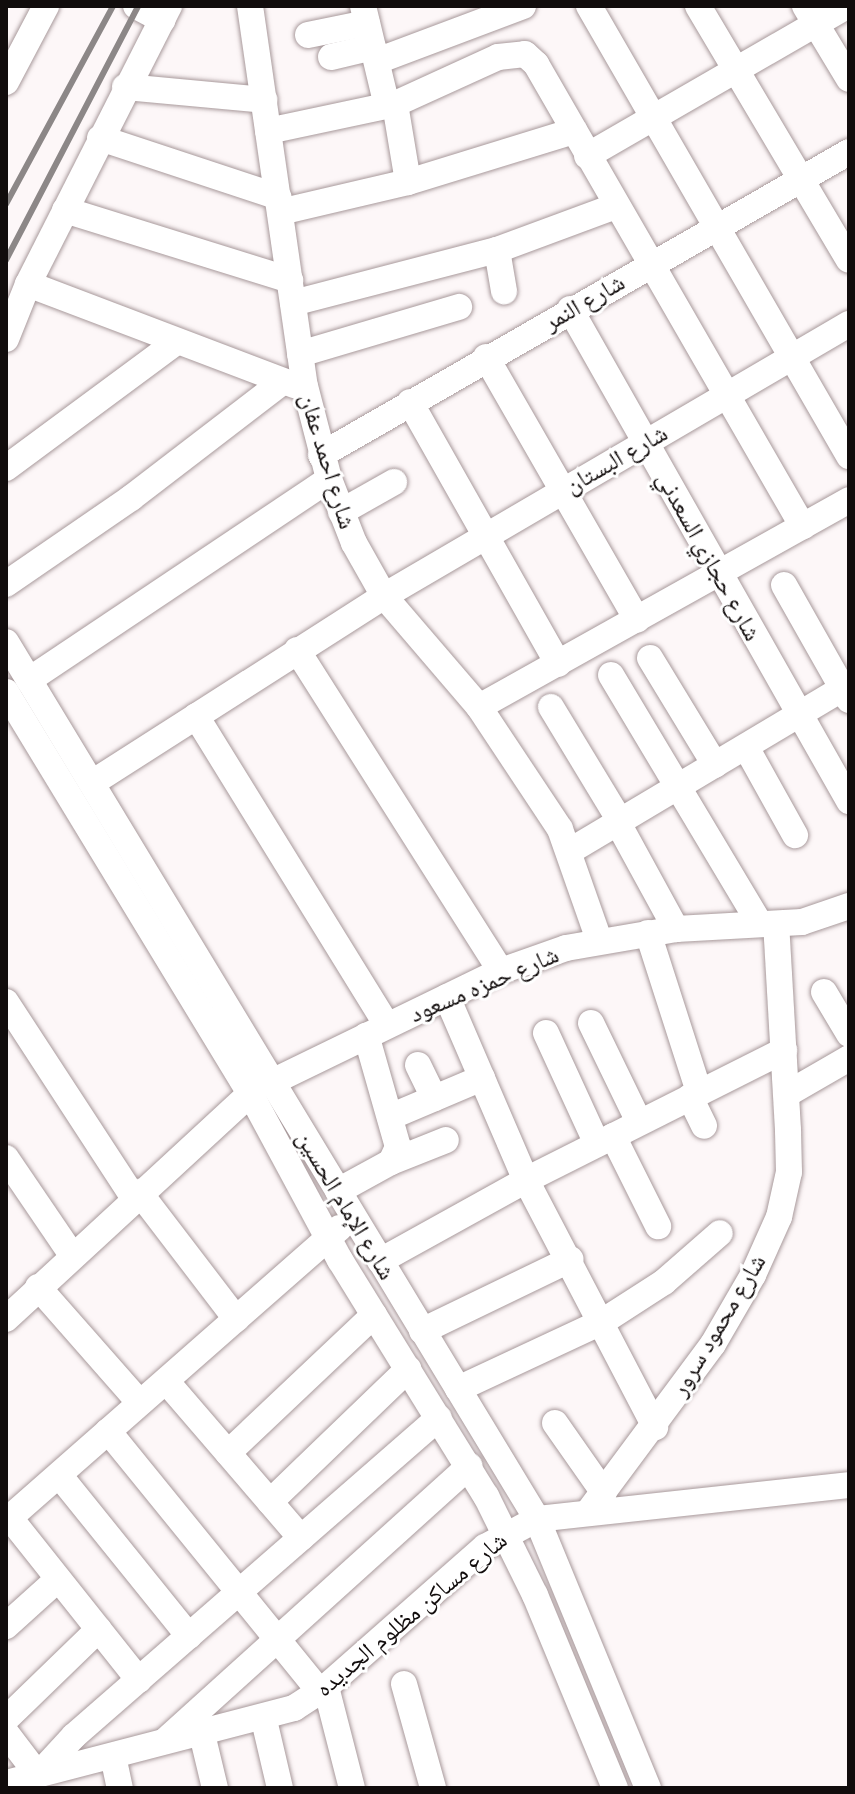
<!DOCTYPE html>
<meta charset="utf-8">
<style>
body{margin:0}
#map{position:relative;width:855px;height:1794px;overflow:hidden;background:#fdf7f8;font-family:Cabin,"Noto Naskh Arabic",sans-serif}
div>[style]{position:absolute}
.roads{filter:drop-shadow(0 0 2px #a8999b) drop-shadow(0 0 2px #a8999b)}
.minor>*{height:26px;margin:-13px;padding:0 13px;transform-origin:13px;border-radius:13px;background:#fff}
.rail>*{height:6px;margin:-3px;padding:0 3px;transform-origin:3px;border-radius:3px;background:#8c8787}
span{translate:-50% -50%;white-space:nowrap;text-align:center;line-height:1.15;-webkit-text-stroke:6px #fff;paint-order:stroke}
.street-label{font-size:24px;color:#110c0c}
.frame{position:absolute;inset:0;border:8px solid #110c0c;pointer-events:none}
</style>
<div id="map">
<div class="roads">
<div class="minor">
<div style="left:136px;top:6px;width:30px;rotate:28deg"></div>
<div style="left:250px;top:6px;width:384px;rotate:81.8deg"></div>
<div style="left:305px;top:386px;width:96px;rotate:75.5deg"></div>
<div style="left:329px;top:479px;width:69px;rotate:68.7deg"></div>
<div style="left:354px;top:543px;width:61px;rotate:60.5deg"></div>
<div style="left:384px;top:596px;width:146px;rotate:49.4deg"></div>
<div style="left:479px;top:707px;width:146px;rotate:56.4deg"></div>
<div style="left:560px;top:829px;width:118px;rotate:70.6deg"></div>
<div style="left:363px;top:6px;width:103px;rotate:76.5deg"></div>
<div style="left:589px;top:6px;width:520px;rotate:59.98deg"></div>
<div style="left:698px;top:6px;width:295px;rotate:59.3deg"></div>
<div style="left:805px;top:6px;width:85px;rotate:58.9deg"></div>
<div style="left:308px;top:35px;width:60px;rotate:-11.5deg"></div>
<div style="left:331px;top:57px;width:43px;rotate:-13.4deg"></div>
<div style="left:377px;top:61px;width:156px;rotate:-20.6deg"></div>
<div style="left:6px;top:82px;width:86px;rotate:-62.2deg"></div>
<div style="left:125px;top:87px;width:140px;rotate:5.3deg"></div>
<div style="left:395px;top:104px;width:79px;rotate:80.5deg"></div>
<div style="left:268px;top:131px;width:130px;rotate:-12deg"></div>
<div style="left:395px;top:104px;width:113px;rotate:-24.5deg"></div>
<div style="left:498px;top:57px;width:27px;rotate:-6deg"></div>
<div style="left:525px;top:54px;width:15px;rotate:42deg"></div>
<div style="left:536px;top:64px;width:534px;rotate:60.03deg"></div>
<div style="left:100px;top:138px;width:188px;rotate:18.3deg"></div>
<div style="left:587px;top:156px;width:300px;rotate:-30deg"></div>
<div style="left:65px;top:210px;width:236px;rotate:17.3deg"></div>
<div style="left:280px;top:212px;width:131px;rotate:-13.2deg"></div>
<div style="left:408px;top:182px;width:174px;rotate:-17.1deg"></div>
<div style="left:497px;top:250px;width:42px;rotate:80.3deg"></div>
<div style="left:28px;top:284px;width:285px;rotate:20.8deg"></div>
<div style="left:293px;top:303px;width:211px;rotate:-14.6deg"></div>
<div style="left:497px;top:250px;width:127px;rotate:-20.3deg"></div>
<div style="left:570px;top:309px;width:566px;rotate:60.44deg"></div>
<div style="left:6px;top:339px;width:59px;rotate:-68.2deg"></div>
<div style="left:28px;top:284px;width:312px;rotate:-63.1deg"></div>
<div style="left:300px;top:354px;width:166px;rotate:-16.5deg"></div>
<div style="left:486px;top:357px;width:303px;rotate:60.1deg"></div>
<div style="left:410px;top:402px;width:301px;rotate:60.5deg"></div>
<div style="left:321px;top:455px;width:609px;rotate:-29.85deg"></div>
<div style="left:6px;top:468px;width:212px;rotate:-36.5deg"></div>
<div style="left:341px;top:512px;width:61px;rotate:-29.5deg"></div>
<div style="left:6px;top:584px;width:152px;rotate:-34.5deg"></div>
<div style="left:131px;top:498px;width:190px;rotate:-37.5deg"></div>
<div style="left:784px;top:585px;width:132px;rotate:60.5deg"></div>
<div style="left:6px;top:642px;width:1025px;rotate:58.81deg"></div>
<div style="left:537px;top:1519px;width:291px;rotate:67.6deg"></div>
<div style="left:297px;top:650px;width:380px;rotate:57.6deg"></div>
<div style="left:650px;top:658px;width:125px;rotate:58.7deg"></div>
<div style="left:611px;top:675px;width:290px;rotate:59.1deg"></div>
<div style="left:29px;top:680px;width:361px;rotate:-33.8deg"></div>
<div style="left:6px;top:692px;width:469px;rotate:58.7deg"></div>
<div style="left:250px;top:1093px;width:190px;rotate:61.7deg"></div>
<div style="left:340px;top:1260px;width:278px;rotate:58.3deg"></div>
<div style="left:486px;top:1496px;width:110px;rotate:63.7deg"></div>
<div style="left:535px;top:1595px;width:209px;rotate:67.5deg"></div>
<div style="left:479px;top:707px;width:424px;rotate:-29.2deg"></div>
<div style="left:551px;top:707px;width:133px;rotate:58.8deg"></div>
<div style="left:196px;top:716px;width:363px;rotate:58.3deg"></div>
<div style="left:746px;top:747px;width:101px;rotate:60.9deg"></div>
<div style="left:92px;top:783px;width:347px;rotate:-32.6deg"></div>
<div style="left:384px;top:596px;width:539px;rotate:-30.33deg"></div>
<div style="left:618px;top:823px;width:121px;rotate:61.3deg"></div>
<div style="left:570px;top:851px;width:325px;rotate:-30.8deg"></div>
<div style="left:648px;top:933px;width:167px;rotate:72.2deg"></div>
<div style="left:824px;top:992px;width:49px;rotate:59.2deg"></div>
<div style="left:447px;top:997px;width:199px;rotate:66.7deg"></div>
<div style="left:526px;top:1180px;width:279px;rotate:62.4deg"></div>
<div style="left:6px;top:1002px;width:233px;rotate:56.9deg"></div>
<div style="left:591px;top:1023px;width:110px;rotate:64.1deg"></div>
<div style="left:546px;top:1033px;width:122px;rotate:65.3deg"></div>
<div style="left:418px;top:1065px;width:37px;rotate:64deg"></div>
<div style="left:272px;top:1082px;width:254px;rotate:-25.9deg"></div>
<div style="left:501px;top:971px;width:69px;rotate:-19.5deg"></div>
<div style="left:566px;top:948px;width:112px;rotate:-9.8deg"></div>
<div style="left:676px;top:929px;width:126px;rotate:-3.2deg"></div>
<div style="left:802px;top:922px;width:50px;rotate:-18.8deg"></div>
<div style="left:787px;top:1094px;width:72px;rotate:-30.1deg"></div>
<div style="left:690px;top:1097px;width:32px;rotate:64deg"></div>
<div style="left:390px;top:1117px;width:100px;rotate:-23deg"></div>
<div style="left:613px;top:1136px;width:101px;rotate:63.4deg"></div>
<div style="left:6px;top:1158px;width:117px;rotate:55.8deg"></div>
<div style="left:391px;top:1162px;width:59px;rotate:-21.8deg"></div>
<div style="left:338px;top:1191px;width:60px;rotate:-28.7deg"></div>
<div style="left:391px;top:1162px;width:17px;rotate:-65deg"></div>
<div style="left:398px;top:1147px;width:116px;rotate:-105.9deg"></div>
<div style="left:139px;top:1192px;width:160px;rotate:52.6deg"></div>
<div style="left:380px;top:1261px;width:167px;rotate:-29deg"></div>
<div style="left:526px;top:1180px;width:289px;rotate:-26.7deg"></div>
<div style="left:38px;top:1287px;width:154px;rotate:48.7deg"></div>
<div style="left:6px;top:1319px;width:350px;rotate:-42.7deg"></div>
<div style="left:422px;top:1331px;width:165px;rotate:-25.8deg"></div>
<div style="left:166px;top:1381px;width:207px;rotate:49.3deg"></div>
<div style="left:458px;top:1389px;width:159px;rotate:-25deg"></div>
<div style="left:602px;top:1322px;width:74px;rotate:-32.8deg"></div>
<div style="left:664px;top:1282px;width:74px;rotate:-41.2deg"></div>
<div style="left:555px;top:1423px;width:85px;rotate:55deg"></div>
<div style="left:108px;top:1431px;width:336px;rotate:50.9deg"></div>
<div style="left:228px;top:1453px;width:201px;rotate:-43.4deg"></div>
<div style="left:59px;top:1475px;width:207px;rotate:51.1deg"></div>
<div style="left:270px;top:1502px;width:192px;rotate:-43.9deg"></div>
<div style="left:589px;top:1511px;width:208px;rotate:-53.4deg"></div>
<div style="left:713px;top:1344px;width:80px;rotate:-59.9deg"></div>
<div style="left:753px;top:1275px;width:64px;rotate:-65.9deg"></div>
<div style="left:779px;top:1217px;width:46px;rotate:-77.5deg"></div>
<div style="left:789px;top:1172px;width:42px;rotate:-91.4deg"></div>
<div style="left:788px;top:1130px;width:206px;rotate:-93.3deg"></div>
<div style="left:10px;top:1518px;width:207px;rotate:51.5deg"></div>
<div style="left:6px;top:1521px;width:444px;rotate:-41.3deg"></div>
<div style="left:6px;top:1626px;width:70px;rotate:-42.1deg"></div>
<div style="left:404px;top:1684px;width:108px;rotate:74.4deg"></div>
<div style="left:326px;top:1687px;width:104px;rotate:75.6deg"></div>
<div style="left:6px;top:1719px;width:129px;rotate:-44.1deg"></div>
<div style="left:264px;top:1720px;width:70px;rotate:76.8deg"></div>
<div style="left:6px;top:1733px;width:53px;rotate:52.7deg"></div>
<div style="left:38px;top:1775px;width:53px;rotate:-47.3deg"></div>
<div style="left:74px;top:1736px;width:484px;rotate:-41.1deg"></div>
<div style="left:202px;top:1734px;width:56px;rotate:76.5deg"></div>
<div style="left:166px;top:1740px;width:409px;rotate:-42.1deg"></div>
<div style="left:113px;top:1756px;width:33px;rotate:78deg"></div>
<div style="left:6px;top:1783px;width:298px;rotate:-14.6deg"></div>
<div style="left:294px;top:1708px;width:38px;rotate:-33deg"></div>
<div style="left:326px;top:1687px;width:212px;rotate:-41.4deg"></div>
<div style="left:485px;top:1547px;width:59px;rotate:-28.3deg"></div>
<div style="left:537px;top:1519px;width:314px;rotate:-6.2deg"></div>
</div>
</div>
<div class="rail">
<div style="left:6px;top:204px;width:225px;rotate:-61.6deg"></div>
<div style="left:6px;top:260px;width:286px;rotate:-62.5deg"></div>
</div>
<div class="street-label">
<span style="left:584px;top:302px;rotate:-30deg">شارع النمر</span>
<span style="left:616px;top:459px;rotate:-30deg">شارع البستان</span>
<span style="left:328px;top:461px;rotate:73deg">شارع احمد عفان</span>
<span style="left:709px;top:556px;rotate:61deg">شارع حجازي السعدني</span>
<span style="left:484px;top:984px;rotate:-23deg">شارع حمزه مسعود</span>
<span style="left:346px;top:1205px;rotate:59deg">شارع الإمام الحسين</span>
<span style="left:718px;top:1325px;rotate:-59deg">شارع محمود سرور</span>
<span style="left:411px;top:1614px;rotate:-40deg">شارع مساكن مظلوم الجديده</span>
</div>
<div class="frame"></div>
</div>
